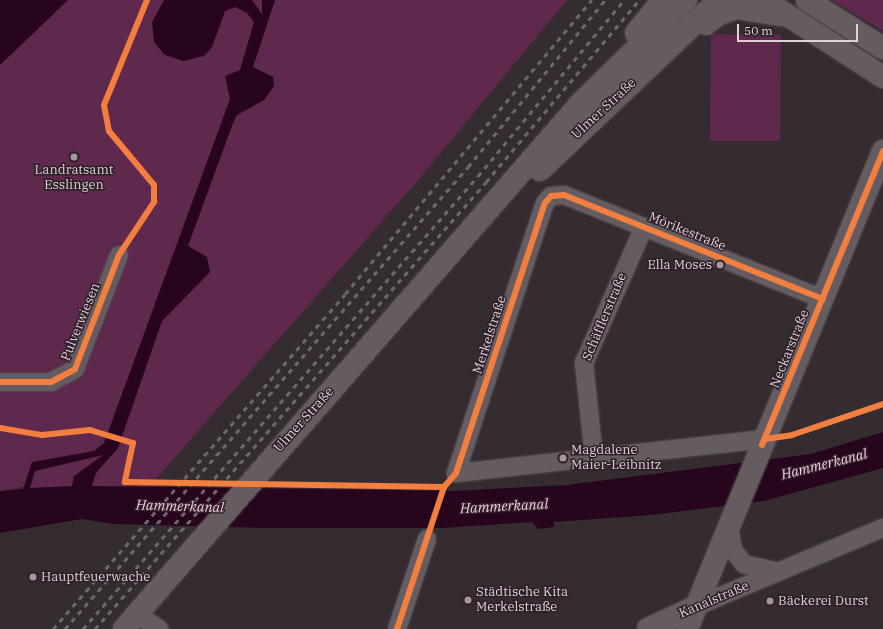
<!DOCTYPE html>
<meta charset="utf-8">
<style>
body{margin:0}
#map{position:relative;width:883px;height:629px;overflow:hidden;background:#352c32;font-family:"IBM Plex Serif",serif}
div>[style]{position:absolute}
.green>*{inset:0;background:#5f284d}
.water>*{inset:0;background:#27051d}
.roads{filter:drop-shadow(0 0 1px #534b4f) drop-shadow(0 0 1px #534b4f)}
.minor>*{height:18px;margin:-9px;padding:0 9px;transform-origin:9px;border-radius:9px;background:#645c61}
.tertiary>*{height:22px;margin:-11px;padding:0 11px;transform-origin:11px;border-radius:11px;background:#645c61}
.secondary>*{height:22px;margin:-11px;padding:0 11px;transform-origin:11px;border-radius:11px;background:#655c62}
.rail>*{height:3px;margin-top:-1.5px;transform-origin:0;background:repeating-linear-gradient(90deg,#6d676a 0 5px,transparent 0 10px)}
.cycleway>*{height:6px;margin:-3px;padding:0 3px;transform-origin:3px;border-radius:3px;background:#f27e40}
.dots>*{width:11px;height:11px;translate:-50% -50%;box-sizing:border-box;border:2px solid #2f1f29;border-radius:50%}
span{translate:-50% -50%;white-space:nowrap;text-align:center;line-height:1.15;-webkit-text-stroke:3px #2f1f29;paint-order:stroke}
.street-label{font-size:13px;color:#ded2d9}
.poi-label{font-size:13px;color:#ded2d9}
.right{translate:-100% -50%;text-align:right}
.left{translate:0 -50%;text-align:left}
.water-label{font-size:14px;color:#f4c7e2;font-style:italic}
.scale{position:absolute;left:737px;top:24px;width:121px;height:18px;box-sizing:border-box;border:2px solid #ded2d9;border-top:0;padding-left:5px;font-size:12px;line-height:14px;white-space:nowrap;color:#ded2d9;-webkit-text-stroke:3px #2f1f29;paint-order:stroke}
</style>
<div id="map">
<div class="green">
<div style="clip-path:polygon(68px 0,567px 0,420px 178px,149px 487px,30px 488px,31px 485px,0 491px,0 65px)"></div>
<div style="clip-path:polygon(832px 0,883px 0,883px 31px)"></div>
<div style="clip-path:polygon(711px 34px,781px 35px,780px 141px,710px 141px)"></div>
</div>
<div class="water">
<div style="clip-path:polygon(0 0,68px 0,0 65px)"></div>
<div style="clip-path:polygon(evenodd,164px 0,252px 0,262px 14px,262px 0,275px 0,253px 67px,273px 77px,274px 86px,264px 100px,237px 115px,233px 123px,188px 246px,207px 257px,210px 272px,162px 321px,118px 448px,96px 473px,92px 486px,451px 491px,567px 485px,811px 454px,883px 432px,883px 468px,764px 501px,651px 515px,554px 522px,554px 527px,538px 529px,532px 522px,442px 528px,267px 528px,113px 524px,82px 519px,0 533px,0 491px,23px 489px,32px 462px,94px 451px,104px 443px,230px 99px,225px 76px,240px 70px,254px 22px,247px 13px,235px 7px,225px 11px,212px 47px,204px 56px,183px 61px,165px 55px,154px 42px,152px 22px,164px 0,103px 455px,74px 476px,72px 486px,30px 488px,35px 471px,103px 455px)"></div>
</div>
<div class="roads">
<div class="minor">
<div style="left:0;top:382px;width:51px"></div>
<div style="left:51px;top:382px;width:27px;rotate:-28deg"></div>
<div style="left:75px;top:369px;width:122px;rotate:-68.9deg"></div>
<div style="left:765px;top:439px;width:311px;rotate:173.7deg"></div>
<div style="left:456px;top:473px;width:284px;rotate:-71.8deg"></div>
<div style="left:545px;top:203px;width:9px;rotate:-49deg"></div>
<div style="left:551px;top:196px;width:13px;rotate:-4deg"></div>
<div style="left:564px;top:195px;width:279px;rotate:21.9deg"></div>
<div style="left:594px;top:458px;width:96px;rotate:-96deg"></div>
<div style="left:584px;top:363px;width:149px;rotate:-66.2deg"></div>
<div style="left:729px;top:527px;width:23px;rotate:80deg"></div>
<div style="left:733px;top:550px;width:18px;rotate:52deg"></div>
<div style="left:744px;top:564px;width:35px;rotate:13deg"></div>
<div style="left:697px;top:606px;width:202px;rotate:-22.8deg"></div>
<div style="left:137px;top:614px;width:27px;rotate:34deg"></div>
<div style="left:397px;top:629px;width:95px;rotate:-71.6deg"></div>
</div>
<div class="tertiary">
<div style="left:648px;top:629px;width:54px;rotate:-25.1deg"></div>
<div style="left:687px;top:629px;width:517px;rotate:-67.7deg"></div>
</div>
<div class="secondary">
<div style="left:764px;top:0;width:142px;rotate:32.9deg"></div>
<div style="left:807px;top:0;width:90px;rotate:32.3deg"></div>
<div style="left:706px;top:24px;width:16px;rotate:-38deg"></div>
<div style="left:719px;top:14px;width:18px;rotate:-19deg"></div>
<div style="left:736px;top:8px;width:46px;rotate:8.8deg"></div>
<div style="left:636px;top:33px;width:43px;rotate:-50.7deg"></div>
<div style="left:540px;top:170px;width:247px;rotate:-43.5deg"></div>
<div style="left:124px;top:629px;width:697px;rotate:-49.02deg"></div>
<div style="left:581px;top:103px;width:147px;rotate:-44.4deg"></div>
</div>
</div>
<div class="rail">
<div style="left:53px;top:629px;width:444px;rotate:-48.9deg"></div>
<div style="left:345px;top:294px;width:384px;rotate:-50deg"></div>
<div style="left:65px;top:629px;width:613px;rotate:-48.9deg"></div>
<div style="left:468px;top:167px;width:216px;rotate:-50.6deg"></div>
<div style="left:83px;top:629px;width:601px;rotate:-48.91deg"></div>
<div style="left:478px;top:176px;width:229px;rotate:-50.3deg"></div>
<div style="left:95px;top:629px;width:594px;rotate:-48.82deg"></div>
<div style="left:486px;top:182px;width:238px;rotate:-49.9deg"></div>
</div>
<div class="cycleway">
<div style="left:0;top:382px;width:51px"></div>
<div style="left:51px;top:382px;width:27px;rotate:-28deg"></div>
<div style="left:75px;top:369px;width:122px;rotate:-68.9deg"></div>
<div style="left:119px;top:255px;width:64px;rotate:-56.6deg"></div>
<div style="left:154px;top:202px;width:17px;rotate:-90deg"></div>
<div style="left:154px;top:185px;width:70px;rotate:-129.8deg"></div>
<div style="left:109px;top:131px;width:26px;rotate:-101deg"></div>
<div style="left:104px;top:105px;width:113px;rotate:-67.7deg"></div>
<div style="left:0;top:428px;width:43px;rotate:9.5deg"></div>
<div style="left:42px;top:435px;width:48px;rotate:-5.9deg"></div>
<div style="left:90px;top:430px;width:45px;rotate:16.8deg"></div>
<div style="left:133px;top:443px;width:40px;rotate:102deg"></div>
<div style="left:125px;top:482px;width:319px;rotate:0.9deg"></div>
<div style="left:765px;top:439px;width:27px;rotate:-8deg"></div>
<div style="left:792px;top:435px;width:96px;rotate:-18.8deg"></div>
<div style="left:762px;top:445px;width:318px;rotate:-67.6deg"></div>
<div style="left:397px;top:629px;width:150px;rotate:-71.7deg"></div>
<div style="left:444px;top:487px;width:18px;rotate:-49deg"></div>
<div style="left:456px;top:473px;width:284px;rotate:-71.8deg"></div>
<div style="left:545px;top:203px;width:9px;rotate:-49deg"></div>
<div style="left:551px;top:196px;width:13px;rotate:-4deg"></div>
<div style="left:564px;top:195px;width:279px;rotate:21.9deg"></div>
</div>
<div class="dots">
<div style="left:74px;top:157px;background:#a3989f"></div>
<div style="left:720px;top:265px;background:#a3989f"></div>
<div style="left:563px;top:458px;background:#a3989f"></div>
<div style="left:33px;top:577px;background:#a3989f"></div>
<div style="left:468px;top:600px;background:#a3989f"></div>
<div style="left:770px;top:601px;background:#a3989f"></div>
</div>
<div class="street-label">
<span style="left:604px;top:109px;rotate:-43deg">Ulmer Straße</span>
<span style="left:687px;top:232px;rotate:22deg">Mörikestraße</span>
<span style="left:605px;top:317px;rotate:-67deg">Schäfflerstraße</span>
<span style="left:81px;top:322px;rotate:-68deg">Pulverwiesen</span>
<span style="left:490px;top:335px;rotate:-72deg">Merkelstraße</span>
<span style="left:790px;top:349px;rotate:-68deg">Neckarstraße</span>
<span style="left:304px;top:420px;rotate:-48deg">Ulmer Straße</span>
<span style="left:714px;top:600px;rotate:-23deg">Kanalstraße</span>
</div>
<div class="poi-label">
<span style="left:74px;top:178px">Landratsamt<br>Esslingen</span>
<span class="right" style="left:712px;top:265px">Ella Moses</span>
<span class="left" style="left:571px;top:458px">Magdalene<br>Maier-Leibnitz</span>
<span class="left" style="left:41px;top:577px">Hauptfeuerwache</span>
<span class="left" style="left:476px;top:600px">Städtische Kita<br>Merkelstraße</span>
<span class="left" style="left:778px;top:601px">Bäckerei Durst</span>
</div>
<div class="water-label">
<span style="left:824px;top:464px;rotate:-14deg">Hammerkanal</span>
<span style="left:180px;top:506px;rotate:2deg">Hammerkanal</span>
<span style="left:504px;top:506px;rotate:-3deg">Hammerkanal</span>
</div>
<div class="scale">50 m</div>
</div>
